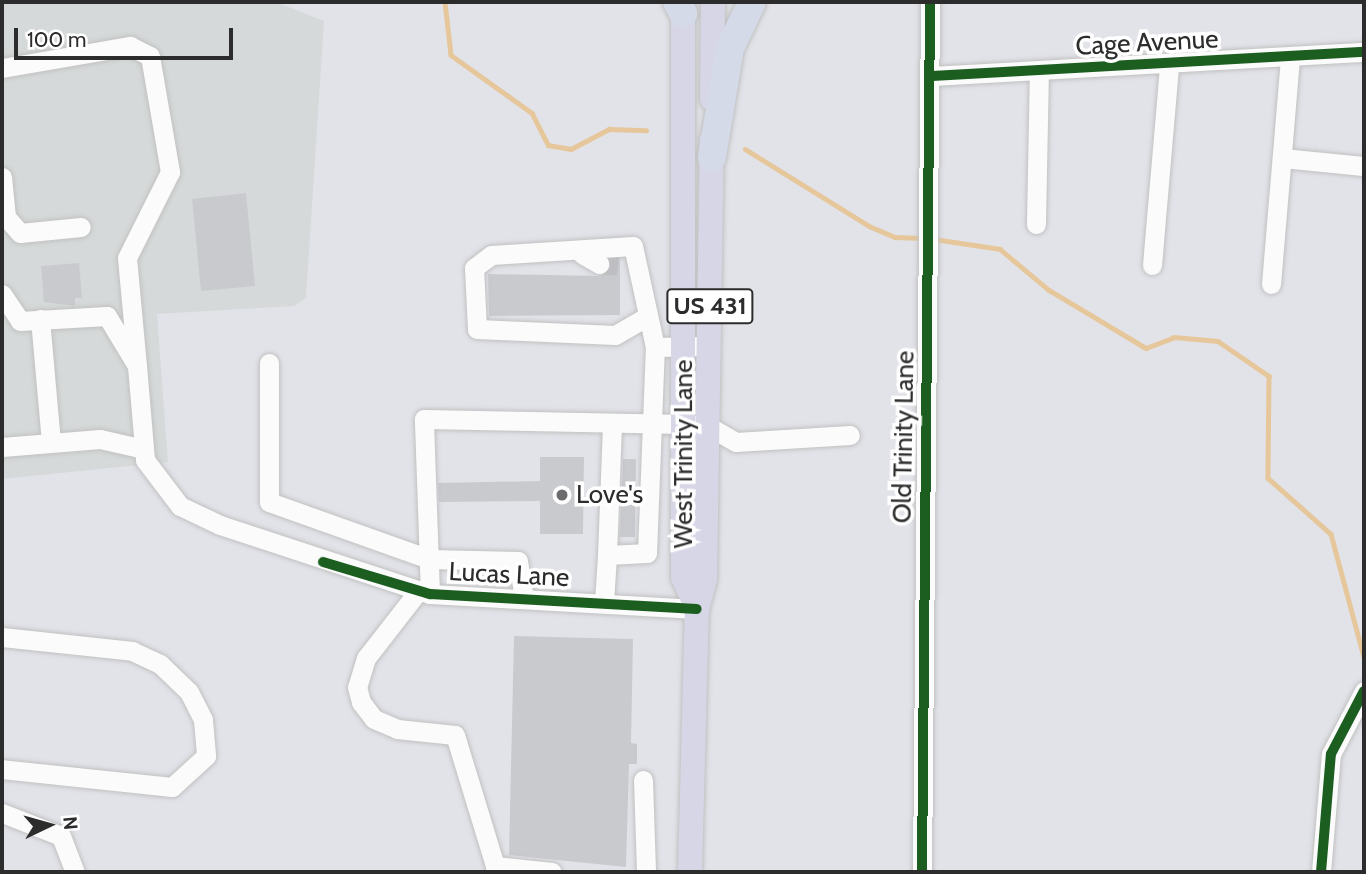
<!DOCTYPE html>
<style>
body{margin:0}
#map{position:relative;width:1366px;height:874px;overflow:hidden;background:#e2e3e9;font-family:Cabin,sans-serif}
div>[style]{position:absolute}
.industrial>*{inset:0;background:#d6d9d9}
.stream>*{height:4.5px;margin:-2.25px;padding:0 2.25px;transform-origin:2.25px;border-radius:2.25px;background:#e6c79b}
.building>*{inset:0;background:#c9cace}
.minor-tunnel>*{height:19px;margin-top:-9.5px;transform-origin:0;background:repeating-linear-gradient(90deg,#bebec3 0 19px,transparent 0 29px)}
.roads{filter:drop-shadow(0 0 2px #c1c1c1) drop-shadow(0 0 2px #c1c1c1)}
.minor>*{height:19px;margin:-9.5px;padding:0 9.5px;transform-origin:9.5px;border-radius:9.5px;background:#fbfbfc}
.major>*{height:24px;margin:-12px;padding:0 12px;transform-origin:12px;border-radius:12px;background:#d7d6e6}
.highway>*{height:28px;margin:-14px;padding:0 14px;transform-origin:14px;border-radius:14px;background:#d5dae8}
.cycleway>*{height:10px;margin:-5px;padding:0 5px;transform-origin:5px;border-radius:5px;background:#1b5e20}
.dots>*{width:19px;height:19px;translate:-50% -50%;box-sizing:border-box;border:4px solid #fff;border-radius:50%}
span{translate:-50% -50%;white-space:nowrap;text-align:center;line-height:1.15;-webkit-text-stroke:7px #fff;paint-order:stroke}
.shield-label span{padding:2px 5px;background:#fff;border:2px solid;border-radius:5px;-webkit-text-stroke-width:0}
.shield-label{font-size:24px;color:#2c2c2c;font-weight:700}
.street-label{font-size:26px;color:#2c2c2c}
.poi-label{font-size:26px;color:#2c2c2c}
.left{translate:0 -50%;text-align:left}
.frame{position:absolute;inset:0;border:4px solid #2c2c2c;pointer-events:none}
.north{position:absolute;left:14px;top:790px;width:70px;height:70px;-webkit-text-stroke:5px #fff;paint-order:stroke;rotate:85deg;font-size:19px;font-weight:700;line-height:28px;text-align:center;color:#2c2c2c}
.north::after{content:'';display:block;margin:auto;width:24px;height:32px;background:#2c2c2c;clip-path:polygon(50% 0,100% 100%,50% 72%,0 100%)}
.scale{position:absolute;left:14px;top:28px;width:219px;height:32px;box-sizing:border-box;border:4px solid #2c2c2c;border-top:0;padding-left:9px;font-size:21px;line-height:24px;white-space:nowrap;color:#2c2c2c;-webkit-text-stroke:5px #fff;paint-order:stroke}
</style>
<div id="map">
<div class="industrial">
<div style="clip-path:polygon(2px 2px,276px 2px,324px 21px,306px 298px,294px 306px,157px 314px,168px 462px,2px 479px)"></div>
</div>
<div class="stream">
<div style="left:445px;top:2px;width:53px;rotate:83.5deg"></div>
<div style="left:451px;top:55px;width:100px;rotate:35.6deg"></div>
<div style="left:532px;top:113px;width:36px;rotate:63deg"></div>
<div style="left:548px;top:145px;width:23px;rotate:10deg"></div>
<div style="left:571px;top:149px;width:43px;rotate:-27.8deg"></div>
<div style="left:609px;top:129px;width:37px;rotate:2deg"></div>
<div style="left:745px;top:149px;width:146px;rotate:31.8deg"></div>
<div style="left:869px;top:226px;width:28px;rotate:23deg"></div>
<div style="left:895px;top:237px;width:27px;rotate:2deg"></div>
<div style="left:934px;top:239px;width:67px;rotate:8.6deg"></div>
<div style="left:1000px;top:249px;width:64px;rotate:39.9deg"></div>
<div style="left:1049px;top:290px;width:113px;rotate:30.9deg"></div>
<div style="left:1146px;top:348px;width:30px;rotate:-21deg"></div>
<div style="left:1174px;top:337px;width:44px;rotate:5.2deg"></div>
<div style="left:1218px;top:341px;width:62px;rotate:34.5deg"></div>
<div style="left:1269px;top:376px;width:102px;rotate:90.6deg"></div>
<div style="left:1268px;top:478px;width:84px;rotate:41.6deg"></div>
<div style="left:1331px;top:534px;width:127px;rotate:75deg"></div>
</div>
<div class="building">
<div style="clip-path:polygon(246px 193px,255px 286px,201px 291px,192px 199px)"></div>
<div style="clip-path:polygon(620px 259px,620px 315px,489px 316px,488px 274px,600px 276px,609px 271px,610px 260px)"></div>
<div style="clip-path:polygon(79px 263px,82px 298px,75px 298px,75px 306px,44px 302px,41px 266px)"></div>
<div style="clip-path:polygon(540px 457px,584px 457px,583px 534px,540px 534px,540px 501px,439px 502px,438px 483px,540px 481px)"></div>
<div style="clip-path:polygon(623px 459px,636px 459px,635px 537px,620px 537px)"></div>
<div style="clip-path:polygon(514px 636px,633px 639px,631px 743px,637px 744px,637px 764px,629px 764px,626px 867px,509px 855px)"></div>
</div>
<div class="minor-tunnel">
<div style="left:599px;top:264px;width:21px;rotate:5deg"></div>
</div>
<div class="roads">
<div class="minor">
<div style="left:2px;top:68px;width:130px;rotate:-9.8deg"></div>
<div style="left:130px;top:46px;width:22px;rotate:27deg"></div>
<div style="left:150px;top:56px;width:118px;rotate:80.2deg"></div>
<div style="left:170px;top:172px;width:96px;rotate:116.6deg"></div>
<div style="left:127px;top:258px;width:108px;rotate:84.7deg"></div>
<div style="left:932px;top:76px;width:433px;rotate:-3.2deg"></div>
<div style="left:1282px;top:158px;width:82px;rotate:5.6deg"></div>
<div style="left:2px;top:177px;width:40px;rotate:84.3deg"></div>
<div style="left:6px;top:217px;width:21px;rotate:49deg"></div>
<div style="left:20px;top:233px;width:61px;rotate:-5.6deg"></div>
<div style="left:1036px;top:224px;width:152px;rotate:-88.9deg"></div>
<div style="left:582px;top:254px;width:20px;rotate:30deg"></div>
<div style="left:1152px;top:265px;width:200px;rotate:-85.1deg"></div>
<div style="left:1271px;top:284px;width:228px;rotate:-85.2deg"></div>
<div style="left:2px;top:294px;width:32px;rotate:56deg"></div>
<div style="left:20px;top:321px;width:87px;rotate:-3.3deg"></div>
<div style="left:107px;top:316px;width:58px;rotate:59deg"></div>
<div style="left:137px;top:366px;width:94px;rotate:85.1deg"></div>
<div style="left:145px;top:460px;width:58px;rotate:52.7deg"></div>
<div style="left:180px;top:506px;width:44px;rotate:25.4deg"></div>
<div style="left:220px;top:525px;width:221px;rotate:18.2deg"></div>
<div style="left:430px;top:594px;width:267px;rotate:3.2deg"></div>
<div style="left:648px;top:316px;width:38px;rotate:150deg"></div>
<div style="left:615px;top:335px;width:138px;rotate:-177.5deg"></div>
<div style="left:477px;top:329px;width:61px;rotate:-92.8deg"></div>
<div style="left:474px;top:268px;width:21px;rotate:-37deg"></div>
<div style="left:491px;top:255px;width:142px;rotate:-3.6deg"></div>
<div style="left:633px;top:246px;width:103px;rotate:77.7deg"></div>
<div style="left:40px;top:319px;width:123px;rotate:84.9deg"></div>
<div style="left:269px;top:363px;width:139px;rotate:90deg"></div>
<div style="left:269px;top:502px;width:170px;rotate:19.6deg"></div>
<div style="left:429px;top:559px;width:89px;rotate:1.3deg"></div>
<div style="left:518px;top:561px;width:38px;rotate:81deg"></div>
<div style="left:2px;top:447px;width:98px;rotate:-4.7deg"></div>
<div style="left:100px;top:439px;width:45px;rotate:12.8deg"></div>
<div style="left:607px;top:555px;width:131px;rotate:-87.8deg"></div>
<div style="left:419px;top:590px;width:86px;rotate:127.9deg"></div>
<div style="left:366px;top:658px;width:30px;rotate:107deg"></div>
<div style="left:357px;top:687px;width:16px;rotate:75deg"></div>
<div style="left:361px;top:702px;width:21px;rotate:53deg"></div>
<div style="left:374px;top:719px;width:25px;rotate:23deg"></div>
<div style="left:397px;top:729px;width:58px;rotate:5.9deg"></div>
<div style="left:455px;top:735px;width:137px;rotate:73deg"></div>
<div style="left:495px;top:866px;width:57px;rotate:6deg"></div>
<div style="left:430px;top:594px;width:175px;rotate:-92deg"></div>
<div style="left:424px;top:419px;width:261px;rotate:1.1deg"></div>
<div style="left:685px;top:424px;width:23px;rotate:5deg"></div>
<div style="left:708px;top:426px;width:32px;rotate:30deg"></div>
<div style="left:736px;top:442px;width:114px;rotate:-3.5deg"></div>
<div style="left:604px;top:603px;width:48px;rotate:-86.4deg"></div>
<div style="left:607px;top:555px;width:40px;rotate:-2.9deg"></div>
<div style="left:647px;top:553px;width:206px;rotate:-87.8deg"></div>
<div style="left:655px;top:347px;width:54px;rotate:-1.1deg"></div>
<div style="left:2px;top:637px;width:131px;rotate:6.1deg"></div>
<div style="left:132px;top:651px;width:31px;rotate:25deg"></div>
<div style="left:160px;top:664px;width:40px;rotate:44deg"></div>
<div style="left:189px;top:692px;width:31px;rotate:63deg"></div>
<div style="left:203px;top:720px;width:36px;rotate:85deg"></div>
<div style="left:206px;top:756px;width:46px;rotate:137.6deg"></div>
<div style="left:172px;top:787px;width:171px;rotate:-174deg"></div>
<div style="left:643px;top:780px;width:92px;rotate:88.1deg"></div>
<div style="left:2px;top:813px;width:63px;rotate:21.3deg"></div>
<div style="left:61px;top:836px;width:39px;rotate:69deg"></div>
<div style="left:922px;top:872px;width:870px;rotate:-89.47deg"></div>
<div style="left:1321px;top:872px;width:118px;rotate:-85.2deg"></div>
<div style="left:1331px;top:754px;width:71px;rotate:-62.4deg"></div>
</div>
<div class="major">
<div style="left:683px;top:2px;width:575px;rotate:90deg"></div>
<div style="left:683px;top:577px;width:35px;rotate:66deg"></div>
<div style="left:712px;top:99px;width:97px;rotate:-89.4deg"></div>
<div style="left:690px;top:872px;width:263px;rotate:-88.5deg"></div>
<div style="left:697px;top:609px;width:31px;rotate:-75deg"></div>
<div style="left:705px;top:579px;width:440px;rotate:-89.1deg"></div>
</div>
<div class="highway">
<div style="left:677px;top:2px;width:13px;rotate:61deg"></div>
<div style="left:712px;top:157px;width:110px;rotate:-80.6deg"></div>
<div style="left:730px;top:48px;width:51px;rotate:-64.4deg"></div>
</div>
</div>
<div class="cycleway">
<div style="left:932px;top:76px;width:433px;rotate:-3.2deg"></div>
<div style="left:323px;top:562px;width:112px;rotate:16.7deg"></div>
<div style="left:430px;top:594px;width:267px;rotate:3.2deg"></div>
<div style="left:922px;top:872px;width:870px;rotate:-89.47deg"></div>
<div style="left:1321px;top:872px;width:118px;rotate:-85.2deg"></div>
<div style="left:1331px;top:754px;width:71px;rotate:-62.4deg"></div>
</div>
<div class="dots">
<div style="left:562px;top:495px;background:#6c6c6e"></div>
</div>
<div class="shield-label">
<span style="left:710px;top:306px">US 431</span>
</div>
<div class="street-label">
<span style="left:1147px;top:43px;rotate:-3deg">Cage Avenue</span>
<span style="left:904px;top:437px;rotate:-89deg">Old Trinity Lane</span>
<span style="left:684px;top:454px;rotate:-90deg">West Trinity Lane</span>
<span style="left:509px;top:575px;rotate:3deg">Lucas Lane</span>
</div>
<div class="poi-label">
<span class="left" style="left:576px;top:495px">Love's</span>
</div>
<div class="frame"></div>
<div class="north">N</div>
<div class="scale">100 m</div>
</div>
